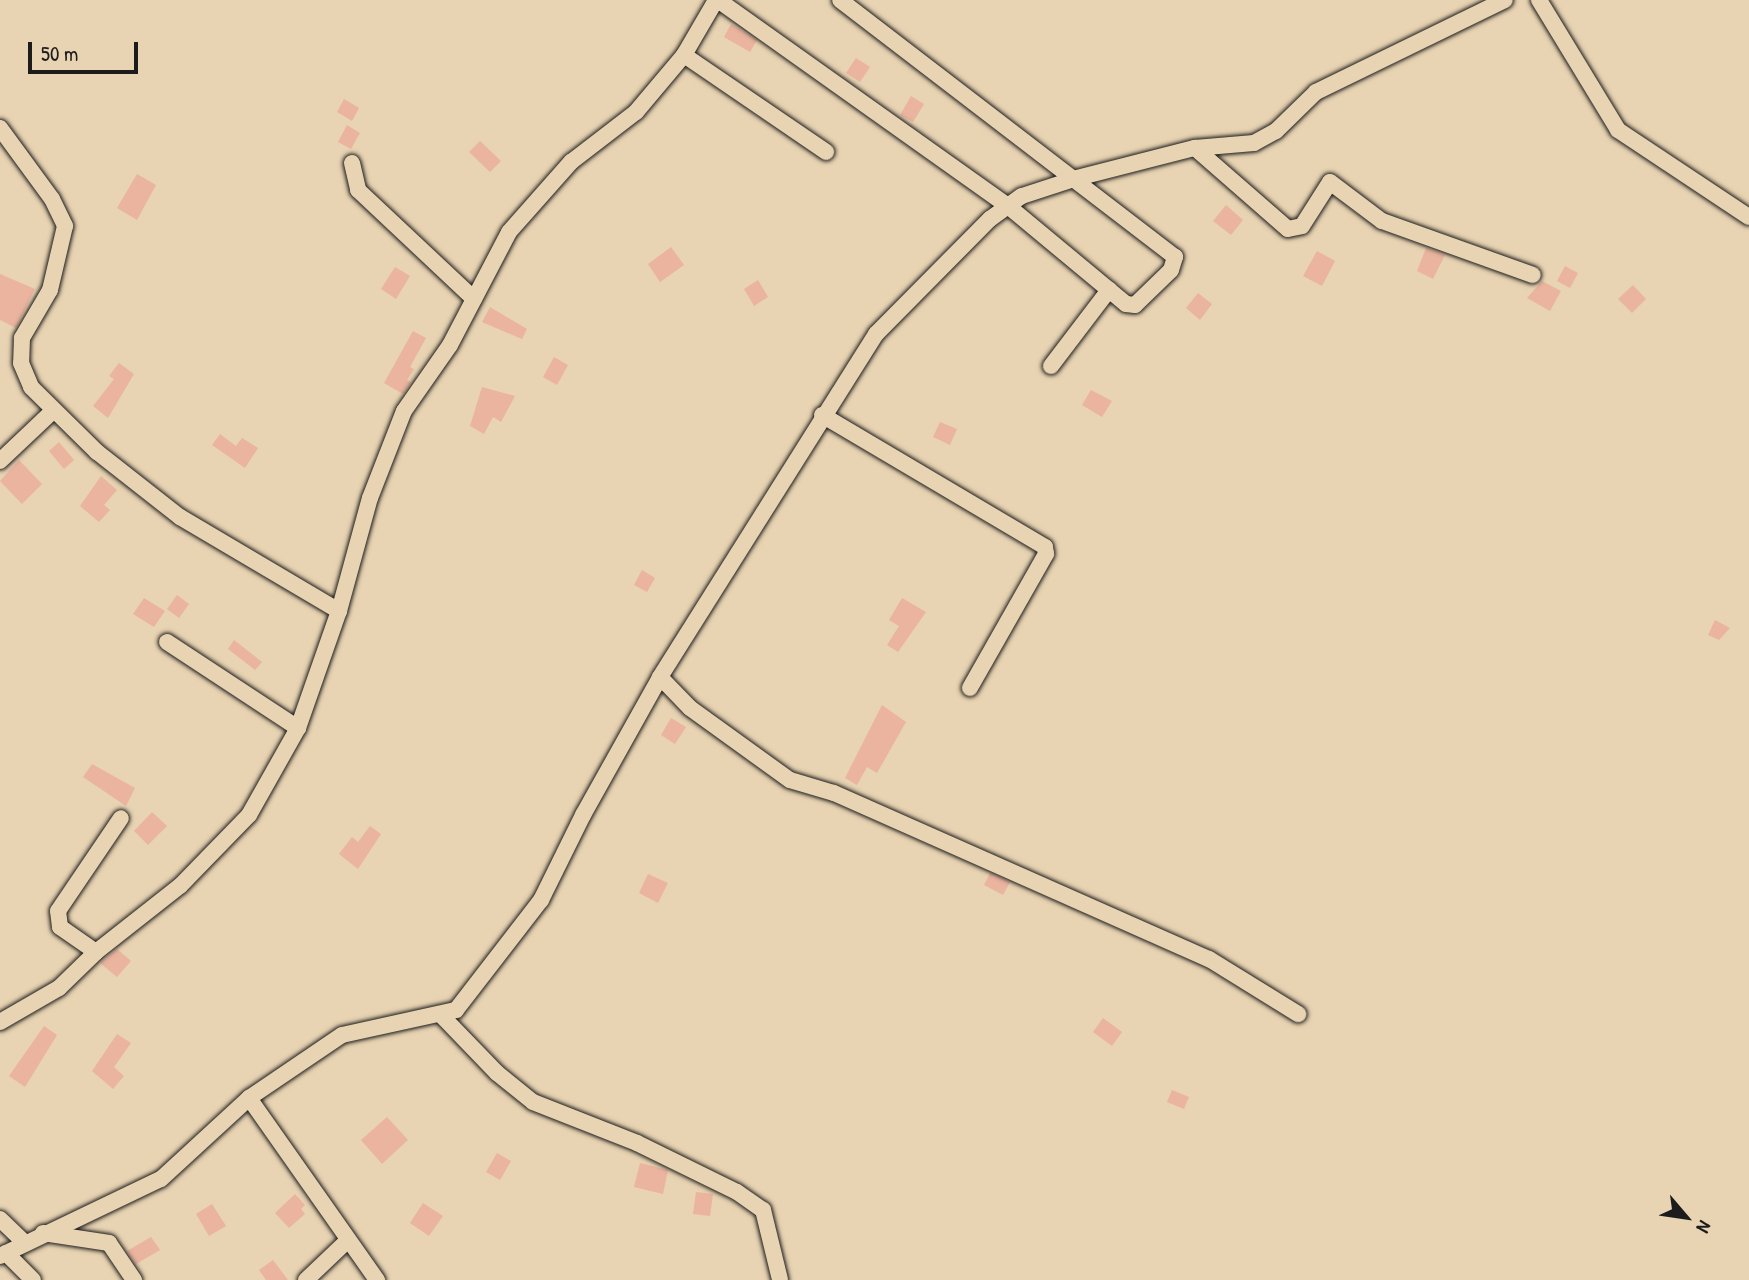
<!DOCTYPE html>
<style>
body{margin:0}
#map{position:relative;width:1749px;height:1280px;overflow:hidden;background:#e8d3b2;font-family:"Patrick Hand",sans-serif}
div>[style]{position:absolute}
.building>*{inset:0;background:#eab49f}
.roads{filter:drop-shadow(0 0 2px #1c1c1c) drop-shadow(0 0 2px #1c1c1c)}
.street>*{height:16px;margin:-8px;padding:0 8px;transform-origin:8px;border-radius:8px;background:#e8d3b2}
span{translate:-50% -50%;white-space:nowrap;text-align:center;line-height:1.15;-webkit-text-stroke:7px #e8d3b2;paint-order:stroke}
.north{position:absolute;left:1651px;top:1182px;width:70px;height:70px;-webkit-text-stroke:5px #e8d3b2;paint-order:stroke;rotate:119deg;font-size:19px;font-weight:700;line-height:28px;text-align:center;color:#1c1c1c}
.north::after{content:'';display:block;margin:auto;width:24px;height:32px;background:#1c1c1c;clip-path:polygon(50% 0,100% 100%,50% 72%,0 100%)}
.scale{position:absolute;left:28px;top:42px;width:110px;height:32px;box-sizing:border-box;border:4px solid #1c1c1c;border-top:0;padding-left:9px;font-size:21px;line-height:24px;white-space:nowrap;color:#1c1c1c;-webkit-text-stroke:5px #e8d3b2;paint-order:stroke}
</style>
<div id="map">
<div class="building">
<div style="clip-path:polygon(731px 24px,757px 40px,750px 52px,724px 37px)"></div>
<div style="clip-path:polygon(856px 58px,870px 67px,860px 82px,846px 73px)"></div>
<div style="clip-path:polygon(911px 96px,924px 104px,913px 122px,900px 115px)"></div>
<div style="clip-path:polygon(344px 99px,359px 108px,352px 121px,337px 112px)"></div>
<div style="clip-path:polygon(347px 125px,360px 133px,351px 149px,338px 142px)"></div>
<div style="clip-path:polygon(480px 141px,501px 161px,490px 172px,469px 152px)"></div>
<div style="clip-path:polygon(137px 174px,156px 185px,137px 220px,117px 208px)"></div>
<div style="clip-path:polygon(1226px 205px,1243px 220px,1231px 235px,1213px 221px)"></div>
<div style="clip-path:polygon(671px 247px,684px 265px,660px 282px,648px 264px)"></div>
<div style="clip-path:polygon(1426px 248px,1445px 255px,1433px 279px,1417px 271px)"></div>
<div style="clip-path:polygon(1317px 251px,1335px 261px,1322px 286px,1303px 276px)"></div>
<div style="clip-path:polygon(1565px 266px,1578px 273px,1570px 288px,1557px 281px)"></div>
<div style="clip-path:polygon(395px 267px,410px 276px,396px 299px,381px 289px)"></div>
<div style="clip-path:polygon(0 274px,35px 289px,16px 328px,0 320px)"></div>
<div style="clip-path:polygon(758px 280px,768px 297px,754px 306px,744px 289px)"></div>
<div style="clip-path:polygon(1542px 281px,1561px 291px,1550px 311px,1527px 298px)"></div>
<div style="clip-path:polygon(1633px 285px,1646px 299px,1632px 313px,1618px 299px)"></div>
<div style="clip-path:polygon(1198px 293px,1212px 304px,1200px 320px,1186px 308px)"></div>
<div style="clip-path:polygon(490px 307px,527px 329px,522px 339px,482px 322px)"></div>
<div style="clip-path:polygon(413px 331px,426px 338px,410px 367px,414px 369px,407px 380px,411px 382px,403px 394px,384px 383px)"></div>
<div style="clip-path:polygon(554px 357px,568px 365px,557px 385px,543px 377px)"></div>
<div style="clip-path:polygon(119px 363px,134px 374px,108px 418px,93px 406px,114px 379px,109px 376px)"></div>
<div style="clip-path:polygon(482px 387px,515px 396px,501px 422px,493px 417px,484px 434px,470px 426px)"></div>
<div style="clip-path:polygon(1091px 390px,1112px 401px,1102px 417px,1082px 405px)"></div>
<div style="clip-path:polygon(940px 422px,957px 429px,950px 445px,933px 437px)"></div>
<div style="clip-path:polygon(220px 434px,236px 446px,242px 438px,258px 448px,245px 468px,212px 445px)"></div>
<div style="clip-path:polygon(59px 442px,74px 460px,64px 469px,49px 451px)"></div>
<div style="clip-path:polygon(19px 460px,42px 484px,22px 504px,0 481px)"></div>
<div style="clip-path:polygon(101px 476px,117px 490px,104px 505px,110px 510px,99px 522px,80px 506px)"></div>
<div style="clip-path:polygon(642px 570px,655px 578px,647px 592px,634px 585px)"></div>
<div style="clip-path:polygon(177px 595px,189px 604px,179px 618px,167px 609px)"></div>
<div style="clip-path:polygon(144px 598px,165px 611px,154px 627px,133px 614px)"></div>
<div style="clip-path:polygon(902px 598px,926px 612px,898px 652px,887px 645px,899px 626px,889px 620px)"></div>
<div style="clip-path:polygon(1715px 620px,1730px 628px,1719px 640px,1708px 635px)"></div>
<div style="clip-path:polygon(234px 640px,262px 662px,255px 670px,228px 649px)"></div>
<div style="clip-path:polygon(882px 705px,906px 722px,877px 773px,867px 767px,857px 785px,845px 778px)"></div>
<div style="clip-path:polygon(671px 718px,686px 727px,675px 744px,661px 735px)"></div>
<div style="clip-path:polygon(92px 764px,135px 788px,126px 806px,83px 777px)"></div>
<div style="clip-path:polygon(152px 812px,167px 826px,148px 845px,134px 831px)"></div>
<div style="clip-path:polygon(370px 826px,381px 834px,358px 869px,339px 854px,352px 837px,358px 842px)"></div>
<div style="clip-path:polygon(990px 873px,1010px 882px,1003px 895px,984px 885px)"></div>
<div style="clip-path:polygon(648px 874px,668px 883px,658px 903px,639px 893px)"></div>
<div style="clip-path:polygon(117px 949px,131px 961px,117px 977px,100px 963px)"></div>
<div style="clip-path:polygon(1103px 1018px,1122px 1032px,1112px 1046px,1093px 1032px)"></div>
<div style="clip-path:polygon(44px 1026px,57px 1035px,25px 1087px,9px 1076px)"></div>
<div style="clip-path:polygon(117px 1034px,131px 1043px,114px 1067px,124px 1076px,113px 1089px,92px 1071px)"></div>
<div style="clip-path:polygon(1172px 1090px,1189px 1097px,1184px 1109px,1167px 1102px)"></div>
<div style="clip-path:polygon(387px 1117px,408px 1140px,382px 1164px,361px 1140px)"></div>
<div style="clip-path:polygon(497px 1153px,511px 1161px,500px 1180px,486px 1172px)"></div>
<div style="clip-path:polygon(640px 1163px,668px 1170px,663px 1194px,634px 1187px)"></div>
<div style="clip-path:polygon(696px 1192px,713px 1194px,710px 1216px,693px 1214px)"></div>
<div style="clip-path:polygon(295px 1194px,305px 1205px,301px 1209px,305px 1214px,289px 1228px,275px 1213px)"></div>
<div style="clip-path:polygon(423px 1203px,443px 1216px,429px 1236px,410px 1223px)"></div>
<div style="clip-path:polygon(212px 1204px,226px 1226px,209px 1236px,196px 1214px)"></div>
<div style="clip-path:polygon(151px 1237px,160px 1250px,136px 1264px,127px 1251px)"></div>
<div style="clip-path:polygon(273px 1260px,288px 1280px,266px 1280px,259px 1270px)"></div>
</div>
<div class="roads">
<div class="street">
<div style="left:718px;top:0;width:356px;rotate:35.4deg"></div>
<div style="left:1008px;top:206px;width:153px;rotate:39.7deg"></div>
<div style="left:1126px;top:304px;width:9px;rotate:6deg"></div>
<div style="left:1135px;top:305px;width:50px;rotate:-44.2deg"></div>
<div style="left:1171px;top:270px;width:14px;rotate:-73deg"></div>
<div style="left:1175px;top:257px;width:422px;rotate:-142.5deg"></div>
<div style="left:1539px;top:0;width:152px;rotate:58.7deg"></div>
<div style="left:1618px;top:130px;width:157px;rotate:33.6deg"></div>
<div style="left:684px;top:55px;width:172px;rotate:34.3deg"></div>
<div style="left:0;top:128px;width:88px;rotate:53.8deg"></div>
<div style="left:52px;top:199px;width:30px;rotate:64deg"></div>
<div style="left:65px;top:226px;width:66px;rotate:103.2deg"></div>
<div style="left:50px;top:290px;width:56px;rotate:120.3deg"></div>
<div style="left:22px;top:338px;width:25px;rotate:92deg"></div>
<div style="left:21px;top:363px;width:26px;rotate:67deg"></div>
<div style="left:31px;top:387px;width:93px;rotate:44.6deg"></div>
<div style="left:97px;top:452px;width:105px;rotate:38.1deg"></div>
<div style="left:180px;top:517px;width:185px;rotate:30.6deg"></div>
<div style="left:1195px;top:148px;width:123px;rotate:41.1deg"></div>
<div style="left:1288px;top:229px;width:14px;rotate:-12deg"></div>
<div style="left:1302px;top:226px;width:52px;rotate:-57.5deg"></div>
<div style="left:1330px;top:182px;width:65px;rotate:36.9deg"></div>
<div style="left:1382px;top:221px;width:160px;rotate:19.7deg"></div>
<div style="left:352px;top:163px;width:28px;rotate:77deg"></div>
<div style="left:358px;top:190px;width:159px;rotate:43.2deg"></div>
<div style="left:1051px;top:366px;width:96px;rotate:-52.7deg"></div>
<div style="left:822px;top:415px;width:259px;rotate:30.6deg"></div>
<div style="left:1045px;top:547px;width:7px;rotate:82deg"></div>
<div style="left:1046px;top:554px;width:154px;rotate:119.6deg"></div>
<div style="left:0;top:461px;width:74px;rotate:-43.4deg"></div>
<div style="left:167px;top:642px;width:157px;rotate:33.3deg"></div>
<div style="left:660px;top:677px;width:405px;rotate:-57.8deg"></div>
<div style="left:876px;top:334px;width:162px;rotate:-45.3deg"></div>
<div style="left:990px;top:219px;width:39px;rotate:-36deg"></div>
<div style="left:1022px;top:196px;width:58px;rotate:-18.1deg"></div>
<div style="left:1077px;top:178px;width:122px;rotate:-14.3deg"></div>
<div style="left:1195px;top:148px;width:59px;rotate:-4.8deg"></div>
<div style="left:1254px;top:143px;width:25px;rotate:-29deg"></div>
<div style="left:1276px;top:131px;width:56px;rotate:-44.3deg"></div>
<div style="left:1316px;top:92px;width:210px;rotate:-26deg"></div>
<div style="left:96px;top:952px;width:44px;rotate:-145.2deg"></div>
<div style="left:60px;top:927px;width:16px;rotate:-97deg"></div>
<div style="left:58px;top:911px;width:112px;rotate:-55.9deg"></div>
<div style="left:442px;top:1016px;width:79px;rotate:46deg"></div>
<div style="left:497px;top:1073px;width:46px;rotate:38.9deg"></div>
<div style="left:533px;top:1102px;width:112px;rotate:21.5deg"></div>
<div style="left:637px;top:1143px;width:111px;rotate:26.1deg"></div>
<div style="left:737px;top:1192px;width:32px;rotate:35deg"></div>
<div style="left:763px;top:1210px;width:72px;rotate:76.3deg"></div>
<div style="left:0;top:1022px;width:68px;rotate:-30deg"></div>
<div style="left:59px;top:988px;width:52px;rotate:-44.2deg"></div>
<div style="left:96px;top:952px;width:107px;rotate:-38.2deg"></div>
<div style="left:180px;top:886px;width:99px;rotate:-45.8deg"></div>
<div style="left:249px;top:815px;width:100px;rotate:-60.6deg"></div>
<div style="left:298px;top:728px;width:124px;rotate:-70.7deg"></div>
<div style="left:339px;top:611px;width:117px;rotate:-74.7deg"></div>
<div style="left:370px;top:498px;width:93px;rotate:-68.7deg"></div>
<div style="left:404px;top:411px;width:80px;rotate:-55.1deg"></div>
<div style="left:450px;top:345px;width:127px;rotate:-62.4deg"></div>
<div style="left:509px;top:232px;width:94px;rotate:-48.5deg"></div>
<div style="left:571px;top:162px;width:82px;rotate:-37.6deg"></div>
<div style="left:636px;top:112px;width:75px;rotate:-49.9deg"></div>
<div style="left:684px;top:55px;width:64px;rotate:-59.8deg"></div>
<div style="left:249px;top:1098px;width:223px;rotate:54.9deg"></div>
<div style="left:0;top:1219px;width:35px;rotate:44deg"></div>
<div style="left:43px;top:1233px;width:67px;rotate:8.6deg"></div>
<div style="left:109px;top:1243px;width:45px;rotate:56deg"></div>
<div style="left:6px;top:1253px;width:38px;rotate:45deg"></div>
<div style="left:0;top:1256px;width:178px;rotate:-25.6deg"></div>
<div style="left:161px;top:1179px;width:120px;rotate:-42.6deg"></div>
<div style="left:249px;top:1098px;width:112px;rotate:-34.1deg"></div>
<div style="left:342px;top:1035px;width:117px;rotate:-12.4deg"></div>
<div style="left:456px;top:1010px;width:139px;rotate:-52.3deg"></div>
<div style="left:541px;top:900px;width:95px;rotate:-63.7deg"></div>
<div style="left:583px;top:815px;width:158px;rotate:-60.8deg"></div>
<div style="left:660px;top:677px;width:43px;rotate:45.9deg"></div>
<div style="left:690px;top:708px;width:123px;rotate:35.8deg"></div>
<div style="left:790px;top:780px;width:46px;rotate:16.5deg"></div>
<div style="left:834px;top:793px;width:410px;rotate:23.9deg"></div>
<div style="left:1209px;top:959px;width:105px;rotate:31.7deg"></div>
<div style="left:306px;top:1280px;width:57px;rotate:-43.6deg"></div>
</div>
</div>
<div class="north">N</div>
<div class="scale">50 m</div>
</div>
